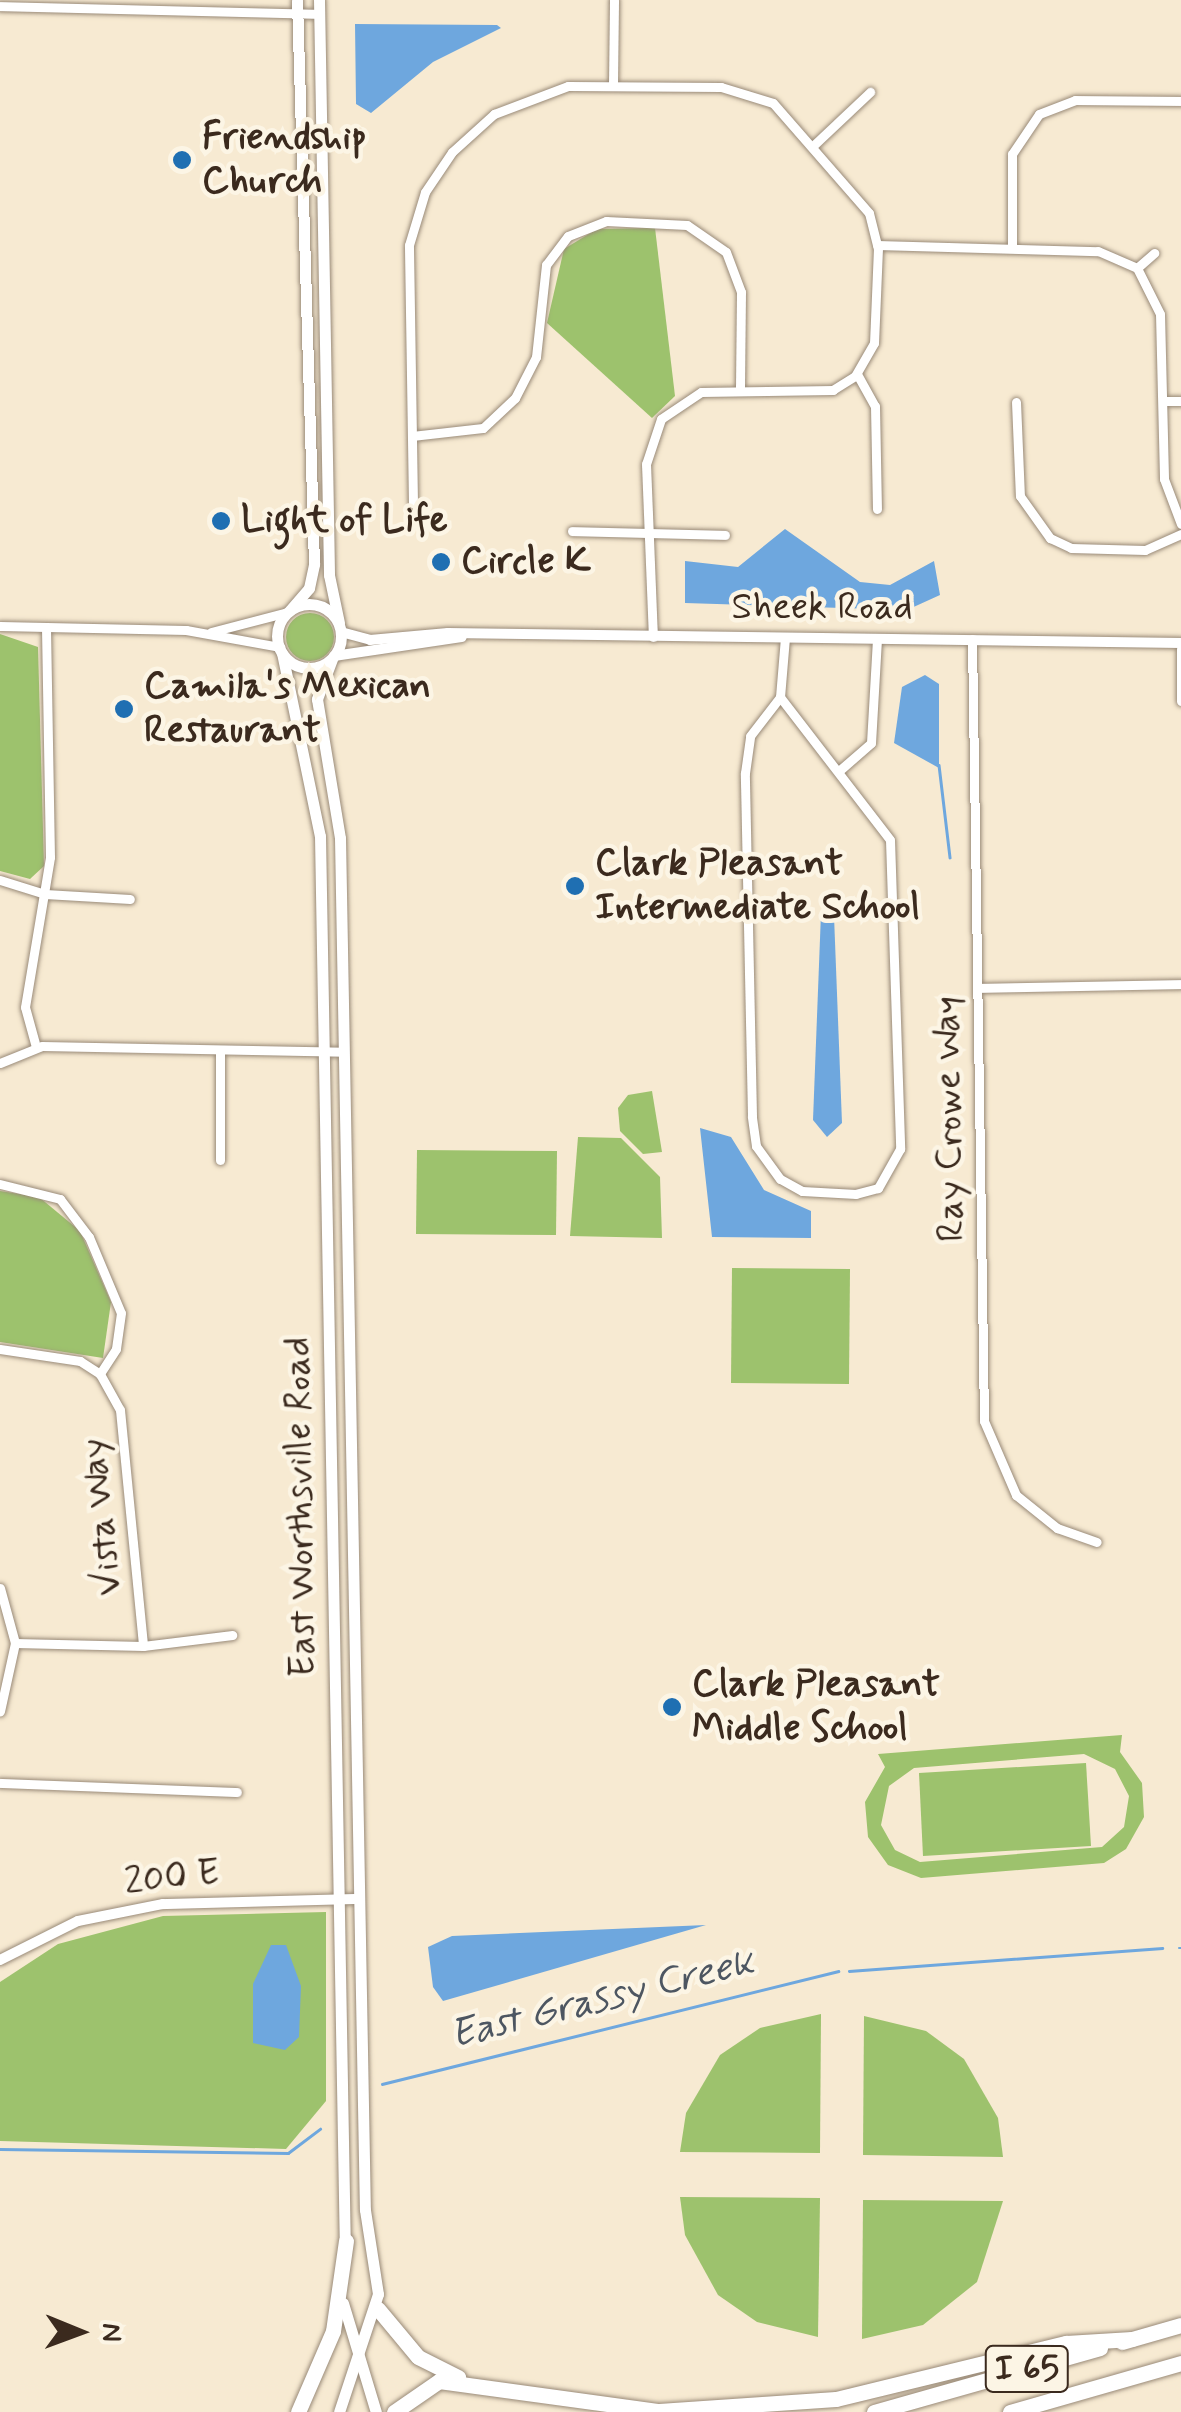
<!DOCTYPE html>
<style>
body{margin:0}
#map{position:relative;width:1181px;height:2412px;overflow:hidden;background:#f7ead2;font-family:Mynerve,sans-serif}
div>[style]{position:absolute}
.green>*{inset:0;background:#9dc26d}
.round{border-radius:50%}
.water>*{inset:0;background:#6ea7de}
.stream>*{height:2.5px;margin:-1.25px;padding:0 1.25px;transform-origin:1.25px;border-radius:1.25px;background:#6ea7de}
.roads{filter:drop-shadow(0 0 2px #998a78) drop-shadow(0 0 2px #998a78)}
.minor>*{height:9px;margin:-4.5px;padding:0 4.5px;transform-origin:4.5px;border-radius:4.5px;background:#fff}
.tertiary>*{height:10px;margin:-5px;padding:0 5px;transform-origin:5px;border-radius:5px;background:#fff}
.secondary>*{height:11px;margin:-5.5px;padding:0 5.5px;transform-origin:5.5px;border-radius:5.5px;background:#fff}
.secondary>.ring{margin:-5.5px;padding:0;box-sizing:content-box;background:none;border:11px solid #fff;border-radius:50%}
.motorway>*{height:15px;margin:-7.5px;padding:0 7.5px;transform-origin:7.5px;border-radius:7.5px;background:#fff}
.dots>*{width:28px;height:28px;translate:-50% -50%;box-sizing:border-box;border:5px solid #fcf5e5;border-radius:50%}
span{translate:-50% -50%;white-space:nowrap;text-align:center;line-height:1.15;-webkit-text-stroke:9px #fcf5e5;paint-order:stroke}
.shield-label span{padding:2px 8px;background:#fcf5e5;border:2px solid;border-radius:8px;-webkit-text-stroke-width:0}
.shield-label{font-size:35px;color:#3b2a1e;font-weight:700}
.poi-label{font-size:38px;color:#3b2a1e;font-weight:700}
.left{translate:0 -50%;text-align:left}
.street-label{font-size:38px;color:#3b2a1e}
.water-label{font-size:40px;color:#4d5661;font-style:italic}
.north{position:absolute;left:30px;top:2282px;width:100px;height:100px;-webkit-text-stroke:8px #fcf5e5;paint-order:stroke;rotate:91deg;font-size:28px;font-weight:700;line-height:40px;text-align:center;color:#3b2a1e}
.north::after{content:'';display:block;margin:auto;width:35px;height:45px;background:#3b2a1e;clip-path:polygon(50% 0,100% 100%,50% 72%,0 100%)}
</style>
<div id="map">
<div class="green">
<div style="clip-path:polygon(655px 228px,675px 396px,652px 418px,547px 323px,564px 249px,597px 229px)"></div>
<div class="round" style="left:286px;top:613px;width:48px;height:48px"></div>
<div style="clip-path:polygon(0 634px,38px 647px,44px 866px,30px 879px,0 871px)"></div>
<div style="clip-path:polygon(652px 1091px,662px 1152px,643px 1154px,620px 1131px,618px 1108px,628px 1095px)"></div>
<div style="clip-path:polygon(578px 1137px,621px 1138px,660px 1177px,662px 1238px,570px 1236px)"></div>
<div style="clip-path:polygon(417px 1150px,557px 1151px,556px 1235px,416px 1234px)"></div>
<div style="clip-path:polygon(0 1191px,39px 1197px,80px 1231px,111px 1302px,103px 1358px,0 1342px)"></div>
<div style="clip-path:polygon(732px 1268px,850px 1269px,849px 1384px,731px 1383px)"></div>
<div style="clip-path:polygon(evenodd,1122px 1735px,1120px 1752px,1142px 1783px,1144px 1817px,1126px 1849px,1104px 1863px,921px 1878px,888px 1865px,868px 1837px,865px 1802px,885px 1767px,878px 1754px,1122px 1735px,1084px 1754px,1115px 1769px,1129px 1796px,1124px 1827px,1102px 1847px,920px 1862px,895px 1850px,881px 1825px,889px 1786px,914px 1768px,1084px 1754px)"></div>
<div style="clip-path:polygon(1086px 1763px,1091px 1846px,923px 1856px,919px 1773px)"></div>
<div style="clip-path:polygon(326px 1912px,326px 2101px,286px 2149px,0 2141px,0 1982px,58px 1944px,163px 1916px)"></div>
<div style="clip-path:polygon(821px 2014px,820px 2153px,680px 2152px,686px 2113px,720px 2055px,760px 2028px)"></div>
<div style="clip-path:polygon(864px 2016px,926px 2031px,964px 2059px,998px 2118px,1003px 2157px,863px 2155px)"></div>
<div style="clip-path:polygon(680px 2197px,820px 2198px,818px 2337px,757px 2322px,718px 2295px,685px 2235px)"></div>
<div style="clip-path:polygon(863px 2200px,1003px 2201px,977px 2282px,923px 2325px,862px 2339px)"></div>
</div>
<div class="water">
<div style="clip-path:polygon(355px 24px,497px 25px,501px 28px,433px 62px,371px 113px,356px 104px)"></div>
<div style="clip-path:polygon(785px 529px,860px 582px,890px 585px,934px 561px,940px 595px,907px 610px,685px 603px,685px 561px,738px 567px)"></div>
<div style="clip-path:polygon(925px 675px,939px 684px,939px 768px,894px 743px,902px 687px)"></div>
<div style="clip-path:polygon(821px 913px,834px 916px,842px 1123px,827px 1137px,813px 1120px)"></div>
<div style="clip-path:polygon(700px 1128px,731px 1137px,764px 1190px,811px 1211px,811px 1238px,712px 1237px)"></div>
<div style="clip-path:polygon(706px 1925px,443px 2001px,433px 1987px,428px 1947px,452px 1936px)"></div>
<div style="clip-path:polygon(271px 1945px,286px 1945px,301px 1986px,299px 2037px,285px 2050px,253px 2043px,253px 1984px)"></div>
</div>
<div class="stream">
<div style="left:939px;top:765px;width:93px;rotate:83.2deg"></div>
<div style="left:1179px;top:1948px;width:2px"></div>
<div style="left:849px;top:1971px;width:314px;rotate:-4.2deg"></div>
<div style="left:382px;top:2084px;width:470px;rotate:-13.9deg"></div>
<div style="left:0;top:2149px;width:288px;rotate:0.8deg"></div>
<div style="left:288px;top:2153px;width:40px;rotate:-37deg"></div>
</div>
<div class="roads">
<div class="minor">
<div style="left:0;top:6px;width:319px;rotate:1.4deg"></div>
<div style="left:613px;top:84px;width:84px;rotate:-89.3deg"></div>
<div style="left:815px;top:144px;width:76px;rotate:-43.4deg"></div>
<div style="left:877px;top:245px;width:221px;rotate:1.6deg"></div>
<div style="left:1098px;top:251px;width:43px;rotate:23.6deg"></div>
<div style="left:1137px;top:268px;width:51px;rotate:63.4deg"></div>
<div style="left:1160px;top:314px;width:165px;rotate:88.6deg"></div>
<div style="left:1164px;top:479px;width:48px;rotate:69.3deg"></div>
<div style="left:1012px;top:248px;width:94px;rotate:-90deg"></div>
<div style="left:1012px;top:154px;width:48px;rotate:-56deg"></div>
<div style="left:1039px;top:114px;width:39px;rotate:-21deg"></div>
<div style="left:1075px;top:100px;width:106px;rotate:0.5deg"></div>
<div style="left:1137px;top:268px;width:23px;rotate:-41deg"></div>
<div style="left:857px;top:374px;width:37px;rotate:61deg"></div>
<div style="left:875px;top:406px;width:103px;rotate:88.9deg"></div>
<div style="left:1163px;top:401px;width:18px"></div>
<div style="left:1016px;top:402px;width:94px;rotate:87.6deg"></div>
<div style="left:1020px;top:496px;width:52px;rotate:54.5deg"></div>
<div style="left:1050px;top:538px;width:23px;rotate:25deg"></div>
<div style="left:1071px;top:548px;width:74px;rotate:1.5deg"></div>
<div style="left:1145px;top:550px;width:39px;rotate:-24deg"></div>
<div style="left:412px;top:436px;width:71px;rotate:-6.4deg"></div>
<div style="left:483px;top:428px;width:44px;rotate:-43.2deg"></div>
<div style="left:515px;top:398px;width:46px;rotate:-62.9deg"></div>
<div style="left:536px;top:357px;width:93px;rotate:-83.8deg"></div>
<div style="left:546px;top:265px;width:36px;rotate:-53deg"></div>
<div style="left:568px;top:236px;width:41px;rotate:-21.5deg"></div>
<div style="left:606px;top:221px;width:81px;rotate:2.8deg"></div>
<div style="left:687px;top:225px;width:47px;rotate:34.7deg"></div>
<div style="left:726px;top:252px;width:43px;rotate:69.4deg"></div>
<div style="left:741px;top:292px;width:98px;rotate:90.6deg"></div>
<div style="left:413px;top:503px;width:258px;rotate:-90.9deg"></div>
<div style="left:409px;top:245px;width:55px;rotate:-73.2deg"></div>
<div style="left:425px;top:192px;width:48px;rotate:-56deg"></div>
<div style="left:452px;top:152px;width:57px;rotate:-42.1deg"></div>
<div style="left:494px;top:114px;width:79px;rotate:-20.7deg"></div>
<div style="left:568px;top:86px;width:153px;rotate:0.4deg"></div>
<div style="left:721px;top:87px;width:54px;rotate:17.1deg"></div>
<div style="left:773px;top:103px;width:146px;rotate:48.9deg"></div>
<div style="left:869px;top:213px;width:36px;rotate:76deg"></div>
<div style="left:878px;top:248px;width:95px;rotate:92.4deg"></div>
<div style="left:874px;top:343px;width:38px;rotate:120deg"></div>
<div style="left:855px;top:376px;width:26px;rotate:148deg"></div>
<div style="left:833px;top:390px;width:132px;rotate:179.1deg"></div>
<div style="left:701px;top:392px;width:48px;rotate:146deg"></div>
<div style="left:661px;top:419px;width:47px;rotate:108.4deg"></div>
<div style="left:646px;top:464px;width:173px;rotate:87.7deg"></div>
<div style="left:572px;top:531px;width:153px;rotate:1.5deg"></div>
<div style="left:0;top:626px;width:186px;rotate:1.2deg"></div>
<div style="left:186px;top:630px;width:96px;rotate:10.3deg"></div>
<div style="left:211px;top:632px;width:80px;rotate:-14.6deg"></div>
<div style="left:972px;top:639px;width:782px;rotate:89.12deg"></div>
<div style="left:984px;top:1421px;width:81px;rotate:66.6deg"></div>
<div style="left:1016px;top:1495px;width:53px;rotate:38.8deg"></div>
<div style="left:1057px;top:1528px;width:42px;rotate:19.3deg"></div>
<div style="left:1181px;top:649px;width:52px;rotate:90deg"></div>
<div style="left:780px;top:697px;width:180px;rotate:52.4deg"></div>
<div style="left:890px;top:840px;width:309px;rotate:88.1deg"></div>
<div style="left:900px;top:1149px;width:45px;rotate:119.4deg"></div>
<div style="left:878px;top:1188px;width:23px;rotate:165deg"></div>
<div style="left:856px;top:1194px;width:54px;rotate:-176.8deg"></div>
<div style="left:802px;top:1191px;width:25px;rotate:-151deg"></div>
<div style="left:780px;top:1179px;width:41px;rotate:-126deg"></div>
<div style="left:756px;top:1146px;width:30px;rotate:-98deg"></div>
<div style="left:752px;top:1116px;width:343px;rotate:-91.2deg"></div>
<div style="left:745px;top:773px;width:37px;rotate:-82deg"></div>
<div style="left:750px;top:736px;width:49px;rotate:-52.4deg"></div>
<div style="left:780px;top:697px;width:59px;rotate:-85.2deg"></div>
<div style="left:840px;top:770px;width:41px;rotate:-41.1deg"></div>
<div style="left:871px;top:743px;width:104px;rotate:-86.7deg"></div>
<div style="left:0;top:880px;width:47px;rotate:17.3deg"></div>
<div style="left:45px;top:894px;width:85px;rotate:3.4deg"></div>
<div style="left:978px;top:988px;width:203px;rotate:-1.1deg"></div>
<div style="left:36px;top:1047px;width:41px;rotate:-105.4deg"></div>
<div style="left:25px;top:1007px;width:152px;rotate:-80.5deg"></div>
<div style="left:50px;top:857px;width:230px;rotate:-91deg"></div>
<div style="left:220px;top:1053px;width:107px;rotate:90deg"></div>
<div style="left:0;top:1063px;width:45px;rotate:-22deg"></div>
<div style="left:42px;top:1046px;width:302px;rotate:1.1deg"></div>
<div style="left:0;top:1184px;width:62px;rotate:14deg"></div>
<div style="left:60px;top:1199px;width:48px;rotate:52.7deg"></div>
<div style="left:89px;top:1237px;width:82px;rotate:67.2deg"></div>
<div style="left:121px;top:1313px;width:36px;rotate:98deg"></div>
<div style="left:116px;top:1349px;width:30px;rotate:123deg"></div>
<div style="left:0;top:1349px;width:81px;rotate:8.5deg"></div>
<div style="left:80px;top:1361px;width:24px;rotate:33deg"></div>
<div style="left:100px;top:1374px;width:41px;rotate:60.9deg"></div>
<div style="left:120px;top:1410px;width:237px;rotate:84.4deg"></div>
<div style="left:0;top:1588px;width:57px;rotate:74.7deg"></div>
<div style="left:15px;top:1643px;width:70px;rotate:102.4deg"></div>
<div style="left:15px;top:1643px;width:128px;rotate:1.3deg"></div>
<div style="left:143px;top:1646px;width:90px;rotate:-7deg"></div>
<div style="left:0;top:1783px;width:237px;rotate:2.2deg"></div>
</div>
<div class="tertiary">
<div style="left:341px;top:632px;width:30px;rotate:15deg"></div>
<div style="left:370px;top:640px;width:78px;rotate:-5.1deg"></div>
<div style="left:448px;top:633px;width:733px;rotate:0.78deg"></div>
<div style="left:334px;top:656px;width:129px;rotate:-8.4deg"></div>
<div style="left:0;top:1960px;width:87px;rotate:-26.6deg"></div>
<div style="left:78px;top:1921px;width:87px;rotate:-11.3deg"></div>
<div style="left:163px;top:1904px;width:196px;rotate:-1.5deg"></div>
</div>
<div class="secondary">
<div style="left:319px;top:0;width:575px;rotate:89deg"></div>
<div style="left:329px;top:575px;width:49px;rotate:78.2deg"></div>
<div class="ring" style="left:277px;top:604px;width:53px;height:53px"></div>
<div style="left:290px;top:610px;width:29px;rotate:-49deg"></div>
<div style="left:309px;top:588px;width:25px;rotate:-78deg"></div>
<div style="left:314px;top:564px;width:564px;rotate:-91.73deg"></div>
<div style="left:282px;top:653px;width:187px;rotate:78.3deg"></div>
<div style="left:320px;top:836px;width:1413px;rotate:88.99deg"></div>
<div style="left:332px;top:659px;width:43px;rotate:110.6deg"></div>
<div style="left:317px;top:699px;width:141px;rotate:80.6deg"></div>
<div style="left:340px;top:838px;width:1372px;rotate:88.96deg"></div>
<div style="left:365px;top:2210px;width:85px;rotate:81.2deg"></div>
<div style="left:378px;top:2294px;width:124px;rotate:108.3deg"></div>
<div style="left:343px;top:2303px;width:114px;rotate:73.2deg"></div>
</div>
<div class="motorway">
<div style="left:378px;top:2309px;width:62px;rotate:50.2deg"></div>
<div style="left:418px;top:2357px;width:45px;rotate:26.6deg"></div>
<div style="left:1122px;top:2342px;width:61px;rotate:-16.1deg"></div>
<div style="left:298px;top:2412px;width:88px;rotate:-66.6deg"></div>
<div style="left:333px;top:2331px;width:91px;rotate:-81.8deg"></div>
<div style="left:394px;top:2412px;width:55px;rotate:-34.6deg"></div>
<div style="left:439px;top:2381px;width:222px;rotate:7.8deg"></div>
<div style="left:659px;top:2411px;width:177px;rotate:-3.9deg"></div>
<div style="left:836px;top:2399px;width:237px;rotate:-13.7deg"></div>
<div style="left:1066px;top:2343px;width:66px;rotate:-3.5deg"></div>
<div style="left:874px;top:2412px;width:235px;rotate:-15.8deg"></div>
<div style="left:1010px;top:2412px;width:178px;rotate:-16deg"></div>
</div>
</div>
<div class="dots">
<div style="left:182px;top:160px;background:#1f6fb2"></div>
<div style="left:221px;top:521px;background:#1f6fb2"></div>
<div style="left:441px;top:562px;background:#1f6fb2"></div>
<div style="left:124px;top:709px;background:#1f6fb2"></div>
<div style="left:575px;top:886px;background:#1f6fb2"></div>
<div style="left:672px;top:1707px;background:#1f6fb2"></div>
</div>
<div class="shield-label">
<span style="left:1027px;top:2369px">I 65</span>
</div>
<div class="poi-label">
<span class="left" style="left:202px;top:160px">Friendship<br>Church</span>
<span class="left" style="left:241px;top:521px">Light of Life</span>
<span class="left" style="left:461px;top:562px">Circle K</span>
<span class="left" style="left:144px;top:709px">Camila's Mexican<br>Restaurant</span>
<span class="left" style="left:595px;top:886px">Clark Pleasant<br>Intermediate School</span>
<span class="left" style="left:692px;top:1707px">Clark Pleasant<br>Middle School</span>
</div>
<div class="street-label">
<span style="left:822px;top:608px">Sheek Road</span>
<span style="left:950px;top:1119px;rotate:-91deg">Ray Crowe Way</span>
<span style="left:301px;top:1507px;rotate:-91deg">East Worthsville Road</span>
<span style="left:102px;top:1517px;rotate:-96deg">Vista Way</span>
<span style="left:172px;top:1878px;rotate:-6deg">200 E</span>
</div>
<div class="water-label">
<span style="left:602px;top:1999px;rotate:-14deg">East Grassy Creek</span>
</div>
<div class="north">N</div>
</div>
